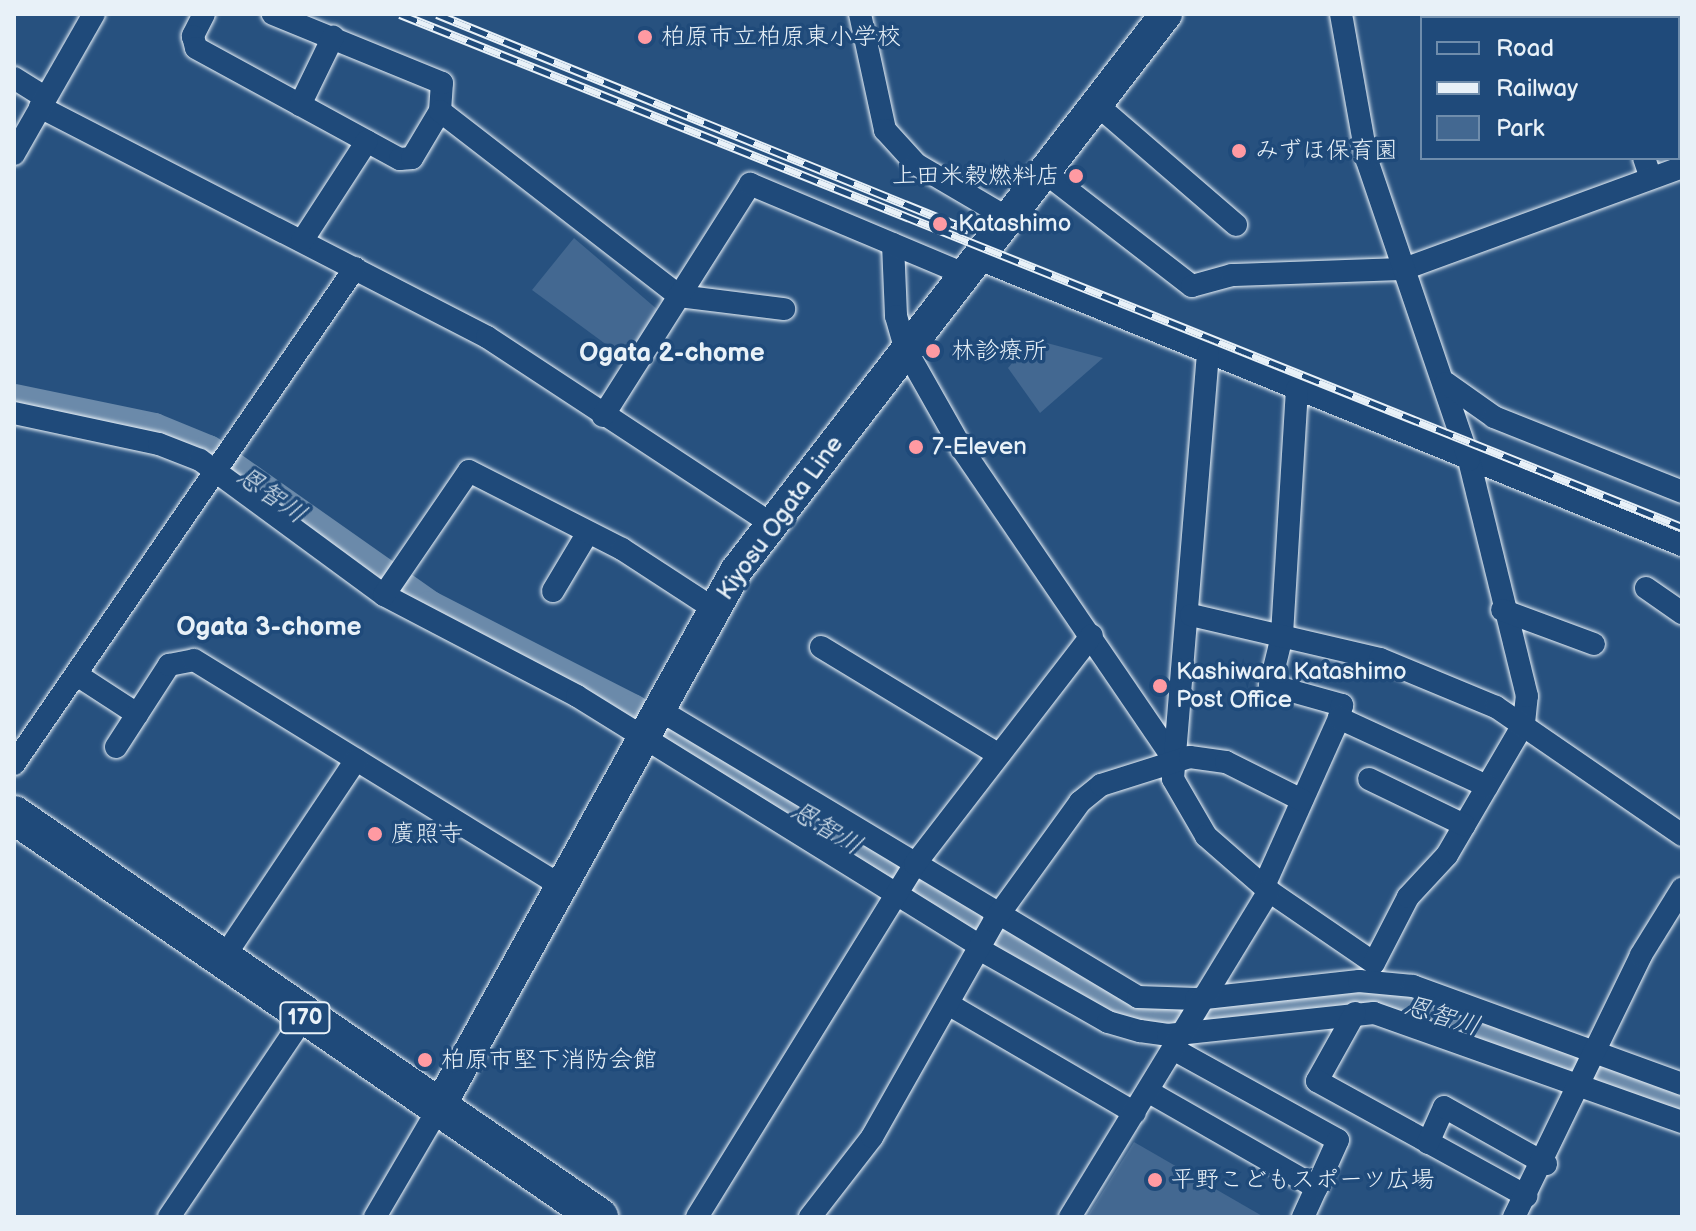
<!DOCTYPE html>
<meta charset="utf-8">
<style>
body{margin:0}
#map{position:relative;width:1696px;height:1231px;overflow:hidden;background:#27517f;font-family:"Balsamiq Sans","Klee One",sans-serif}
div>[style]{position:absolute}
.green>*{inset:0;background:#436891}
.river>*{height:34px;margin:-17px;padding:0 17px;transform-origin:17px;border-radius:17px;background:#6b8aaa}
.roads{filter:drop-shadow(0 0 2px #e8f1f8) drop-shadow(0 0 2px #e8f1f8)}
.minor>*{height:22px;margin:-11px;padding:0 11px;transform-origin:11px;border-radius:11px;background:#1f4a7a}
.secondary>*{height:32px;margin:-16px;padding:0 16px;transform-origin:16px;border-radius:16px;background:#1f4a7a}
.trunk>*{height:38px;margin:-19px;padding:0 19px;transform-origin:19px;border-radius:19px;background:#1f4a7a}
.rail>*{height:9px;margin-top:-4.5px;transform-origin:0;background:repeating-linear-gradient(90deg,#1f4a7a 0 18px,#e8f1f8 0 36px);box-sizing:border-box;border-block:2px solid #e8f1f8}
.dots>*{width:22px;height:22px;translate:-50% -50%;box-sizing:border-box;border:4px solid #1f4a7a;border-radius:50%}
span{translate:-50% -50%;white-space:nowrap;text-align:center;line-height:1.15;-webkit-text-stroke:7px #1f4a7a;paint-order:stroke}
.shield-label span{padding:2px 6px;background:#1f4a7a;border:2px solid;border-radius:6px;-webkit-text-stroke-width:0}
.shield-label{font-size:22px;color:#e8f1f8;font-weight:700}
.poi-label{font-size:24px;color:#e8f1f8}
.left{translate:0 -50%;text-align:left}
.right{translate:-100% -50%;text-align:right}
.street-label{font-size:24px;color:#e8f1f8}
.neighbourhood-label{font-size:26px;color:#e8f1f8;font-weight:700}
.water-label{font-size:26px;color:#d5e2ec;font-style:italic}
.frame{position:absolute;inset:0;border:16px solid #e8f1f8;pointer-events:none}
.legend{position:absolute;left:1420px;top:16px;width:260px;height:144px;box-sizing:border-box;background:#1f4a7a;border:2px solid #6f8dac;margin:0;padding:10px 14px;list-style:none;font-size:24px;color:#e8f1f8}
.legend li{display:flex;align-items:center;gap:16px;height:40px}
.legend b{width:40px;border:2px solid #6f8dac}
</style>
<div id="map">
<div class="green">
<div style="clip-path:polygon(574px 238px,658px 310px,626px 359px,532px 290px)"></div>
<div style="clip-path:polygon(1032px 339px,1103px 358px,1040px 413px,1008px 368px)"></div>
<div style="clip-path:polygon(1134px 1142px,1264px 1217px,1087px 1217px)"></div>
</div>
<div class="river">
<div style="left:14px;top:401px;width:143px;rotate:11.7deg"></div>
<div style="left:154px;top:430px;width:58px;rotate:22.2deg"></div>
<div style="left:208px;top:452px;width:271px;rotate:35.1deg"></div>
<div style="left:430px;top:608px;width:227px;rotate:27deg"></div>
<div style="left:632px;top:711px;width:575px;rotate:31.34deg"></div>
<div style="left:1123px;top:1010px;width:47px;rotate:11.1deg"></div>
<div style="left:1169px;top:1019px;width:174px;rotate:-7.6deg"></div>
<div style="left:1341px;top:996px;width:70px;rotate:6.5deg"></div>
<div style="left:1411px;top:1004px;width:287px;rotate:19.3deg"></div>
</div>
<div class="roads">
<div class="minor">
<div style="left:204px;top:14px;width:25px;rotate:117deg"></div>
<div style="left:193px;top:36px;width:12px;rotate:76deg"></div>
<div style="left:196px;top:48px;width:232px;rotate:28.6deg"></div>
<div style="left:400px;top:159px;width:12px;rotate:-5deg"></div>
<div style="left:412px;top:158px;width:55px;rotate:-59.2deg"></div>
<div style="left:440px;top:111px;width:28px;rotate:-86deg"></div>
<div style="left:442px;top:83px;width:183px;rotate:-157.8deg"></div>
<div style="left:860px;top:14px;width:119px;rotate:77.8deg"></div>
<div style="left:885px;top:130px;width:46px;rotate:47.6deg"></div>
<div style="left:916px;top:164px;width:104px;rotate:30.5deg"></div>
<div style="left:1622px;top:14px;width:6px;rotate:39deg"></div>
<div style="left:1678px;top:62px;width:5px;rotate:37deg"></div>
<div style="left:14px;top:78px;width:36px;rotate:32deg"></div>
<div style="left:1096px;top:104px;width:185px;rotate:40.8deg"></div>
<div style="left:300px;top:105px;width:76px;rotate:-64.1deg"></div>
<div style="left:40px;top:107px;width:503px;rotate:27.23deg"></div>
<div style="left:487px;top:337px;width:339px;rotate:33.3deg"></div>
<div style="left:440px;top:111px;width:302px;rotate:37.7deg"></div>
<div style="left:679px;top:296px;width:106px;rotate:7.1deg"></div>
<div style="left:14px;top:154px;width:161px;rotate:-60.3deg"></div>
<div style="left:1644px;top:158px;width:21px;rotate:71deg"></div>
<div style="left:1043px;top:171px;width:188px;rotate:37.7deg"></div>
<div style="left:1192px;top:286px;width:41px;rotate:-15.4deg"></div>
<div style="left:1232px;top:275px;width:172px;rotate:-2deg"></div>
<div style="left:1404px;top:269px;width:296px;rotate:-20.1deg"></div>
<div style="left:302px;top:241px;width:119px;rotate:-57deg"></div>
<div style="left:893px;top:244px;width:72px;rotate:87.6deg"></div>
<div style="left:896px;top:316px;width:35px;rotate:74deg"></div>
<div style="left:906px;top:350px;width:114px;rotate:60.5deg"></div>
<div style="left:962px;top:449px;width:374px;rotate:55.7deg"></div>
<div style="left:974px;top:257px;width:764px;rotate:22.14deg"></div>
<div style="left:1208px;top:353px;width:427px;rotate:94.7deg"></div>
<div style="left:1173px;top:779px;width:66px;rotate:59.9deg"></div>
<div style="left:1206px;top:836px;width:84px;rotate:41.1deg"></div>
<div style="left:1269px;top:891px;width:127px;rotate:34.4deg"></div>
<div style="left:1374px;top:963px;width:74px;rotate:-62.7deg"></div>
<div style="left:1408px;top:897px;width:57px;rotate:-47.1deg"></div>
<div style="left:1447px;top:855px;width:153px;rotate:-59.7deg"></div>
<div style="left:1524px;top:723px;width:27px;rotate:-84deg"></div>
<div style="left:1527px;top:696px;width:243px;rotate:-103.8deg"></div>
<div style="left:1469px;top:460px;width:317px;rotate:-108.8deg"></div>
<div style="left:1367px;top:160px;width:148px;rotate:-100.1deg"></div>
<div style="left:1446px;top:383px;width:59px;rotate:35.3deg"></div>
<div style="left:1494px;top:417px;width:202px;rotate:21.7deg"></div>
<div style="left:1297px;top:389px;width:247px;rotate:93.5deg"></div>
<div style="left:1282px;top:636px;width:50px;rotate:103.8deg"></div>
<div style="left:1270px;top:685px;width:75px;rotate:15.5deg"></div>
<div style="left:1342px;top:705px;width:13px;rotate:103deg"></div>
<div style="left:14px;top:413px;width:148px;rotate:12.1deg"></div>
<div style="left:159px;top:444px;width:44px;rotate:21.3deg"></div>
<div style="left:200px;top:460px;width:228px;rotate:36.3deg"></div>
<div style="left:384px;top:595px;width:218px;rotate:27.6deg"></div>
<div style="left:577px;top:696px;width:474px;rotate:31.8deg"></div>
<div style="left:603px;top:416px;width:275px;rotate:-57.6deg"></div>
<div style="left:750px;top:184px;width:232px;rotate:22.8deg"></div>
<div style="left:1646px;top:588px;width:44px;rotate:34.8deg"></div>
<div style="left:553px;top:591px;width:66px;rotate:-59.2deg"></div>
<div style="left:384px;top:595px;width:150px;rotate:-55.6deg"></div>
<div style="left:469px;top:471px;width:172px;rotate:27deg"></div>
<div style="left:622px;top:549px;width:110px;rotate:33.1deg"></div>
<div style="left:1502px;top:610px;width:98px;rotate:20.3deg"></div>
<div style="left:1191px;top:615px;width:194px;rotate:13.1deg"></div>
<div style="left:1380px;top:659px;width:126px;rotate:22.5deg"></div>
<div style="left:1496px;top:707px;width:226px;rotate:34.5deg"></div>
<div style="left:821px;top:647px;width:208px;rotate:31.2deg"></div>
<div style="left:77px;top:675px;width:72px;rotate:33deg"></div>
<div style="left:658px;top:709px;width:560px;rotate:30.96deg"></div>
<div style="left:1138px;top:997px;width:58px;rotate:2deg"></div>
<div style="left:1196px;top:999px;width:164px;rotate:-6.3deg"></div>
<div style="left:1359px;top:981px;width:54px;rotate:5.3deg"></div>
<div style="left:1413px;top:986px;width:286px;rotate:20deg"></div>
<div style="left:116px;top:747px;width:98px;rotate:-57.1deg"></div>
<div style="left:169px;top:665px;width:25px;rotate:-11deg"></div>
<div style="left:194px;top:660px;width:431px;rotate:31.6deg"></div>
<div style="left:14px;top:764px;width:602px;rotate:-55.49deg"></div>
<div style="left:1369px;top:779px;width:106px;rotate:25.8deg"></div>
<div style="left:1264px;top:886px;width:184px;rotate:-65.9deg"></div>
<div style="left:1339px;top:718px;width:163px;rotate:24.7deg"></div>
<div style="left:979px;top:949px;width:148px;rotate:29.5deg"></div>
<div style="left:1108px;top:1022px;width:33px;rotate:16deg"></div>
<div style="left:1140px;top:1031px;width:28px;rotate:8deg"></div>
<div style="left:1168px;top:1035px;width:207px;rotate:-6.1deg"></div>
<div style="left:1374px;top:1013px;width:327px;rotate:19.5deg"></div>
<div style="left:222px;top:960px;width:241px;rotate:-56.2deg"></div>
<div style="left:948px;top:1004px;width:216px;rotate:30.2deg"></div>
<div style="left:1355px;top:1013px;width:78px;rotate:119.2deg"></div>
<div style="left:1317px;top:1081px;width:239px;rotate:28.8deg"></div>
<div style="left:1175px;top:1050px;width:186px;rotate:28.9deg"></div>
<div style="left:1338px;top:1140px;width:85px;rotate:114.4deg"></div>
<div style="left:1149px;top:1092px;width:193px;rotate:29.7deg"></div>
<div style="left:1428px;top:1143px;width:39px;rotate:-66deg"></div>
<div style="left:1444px;top:1107px;width:117px;rotate:29.2deg"></div>
<div style="left:169px;top:1217px;width:241px;rotate:-56deg"></div>
<div style="left:375px;top:1217px;width:125px;rotate:-59.7deg"></div>
<div style="left:697px;top:1217px;width:415px;rotate:-58.3deg"></div>
<div style="left:915px;top:864px;width:289px;rotate:-52.3deg"></div>
<div style="left:810px;top:1217px;width:101px;rotate:-52.2deg"></div>
<div style="left:872px;top:1137px;width:248px;rotate:-60.5deg"></div>
<div style="left:994px;top:921px;width:147px;rotate:-54.1deg"></div>
<div style="left:1080px;top:802px;width:27px;rotate:-39deg"></div>
<div style="left:1101px;top:785px;width:93px;rotate:-17.5deg"></div>
<div style="left:1190px;top:757px;width:36px;rotate:8deg"></div>
<div style="left:1226px;top:762px;width:85px;rotate:26.6deg"></div>
<div style="left:1070px;top:1217px;width:382px;rotate:-58.6deg"></div>
<div style="left:1514px;top:1217px;width:291px;rotate:-64.1deg"></div>
<div style="left:1641px;top:955px;width:78px;rotate:-58.2deg"></div>
</div>
<div class="secondary">
<div style="left:438px;top:1109px;width:615px;rotate:-61.02deg"></div>
<div style="left:736px;top:571px;width:704px;rotate:-52.33deg"></div>
</div>
<div class="trunk">
<div style="left:14px;top:815px;width:710px;rotate:34.5deg"></div>
</div>
</div>
<div class="rail">
<div style="left:400px;top:14px;width:1381px;rotate:21.81deg"></div>
<div style="left:437px;top:14px;width:574px;rotate:22.1deg"></div>
</div>
<div class="dots">
<div style="left:645px;top:37px;background:#ff9aa2"></div>
<div style="left:1239px;top:151px;background:#ff9aa2"></div>
<div style="left:1076px;top:176px;background:#ff9aa2"></div>
<div style="left:940px;top:224px;background:#ff9aa2"></div>
<div style="left:933px;top:351px;background:#ff9aa2"></div>
<div style="left:916px;top:447px;background:#ff9aa2"></div>
<div style="left:1160px;top:686px;background:#ff9aa2"></div>
<div style="left:375px;top:834px;background:#ff9aa2"></div>
<div style="left:425px;top:1060px;background:#ff9aa2"></div>
<div style="left:1155px;top:1180px;background:#ff9aa2"></div>
</div>
<div class="shield-label">
<span style="left:305px;top:1018px">170</span>
</div>
<div class="poi-label">
<span class="left" style="left:661px;top:37px">柏原市立柏原東小学校</span>
<span class="left" style="left:1255px;top:151px">みずほ保育園</span>
<span class="right" style="left:1060px;top:176px">上田米穀燃料店</span>
<span class="left" style="left:958px;top:224px">Katashimo</span>
<span class="left" style="left:951px;top:351px">林診療所</span>
<span class="left" style="left:932px;top:447px">7-Eleven</span>
<span class="left" style="left:1176px;top:686px">Kashiwara Katashimo<br>Post Office</span>
<span class="left" style="left:391px;top:834px">廣照寺</span>
<span class="left" style="left:441px;top:1060px">柏原市堅下消防会館</span>
<span class="left" style="left:1171px;top:1180px">平野こどもスポーツ広場</span>
</div>
<div class="street-label">
<span style="left:780px;top:518px;rotate:-54deg">Kiyosu Ogata Line</span>
</div>
<div class="neighbourhood-label">
<span style="left:672px;top:354px">Ogata 2-chome</span>
<span style="left:269px;top:628px">Ogata 3-chome</span>
</div>
<div class="water-label">
<span style="left:271px;top:496px;rotate:35deg">恩智川</span>
<span style="left:826px;top:829px;rotate:31deg">恩智川</span>
<span style="left:1442px;top:1017px;rotate:17deg">恩智川</span>
</div>
<div class="frame"></div>
<ul class="legend">
<li><b style="height:10px;background:#1f4a7a"></b>Road</li>
<li><b style="height:10px;background:#e8f1f8"></b>Railway</li>
<li><b style="height:22px;background:#436891"></b>Park</li>
</ul>
</div>
